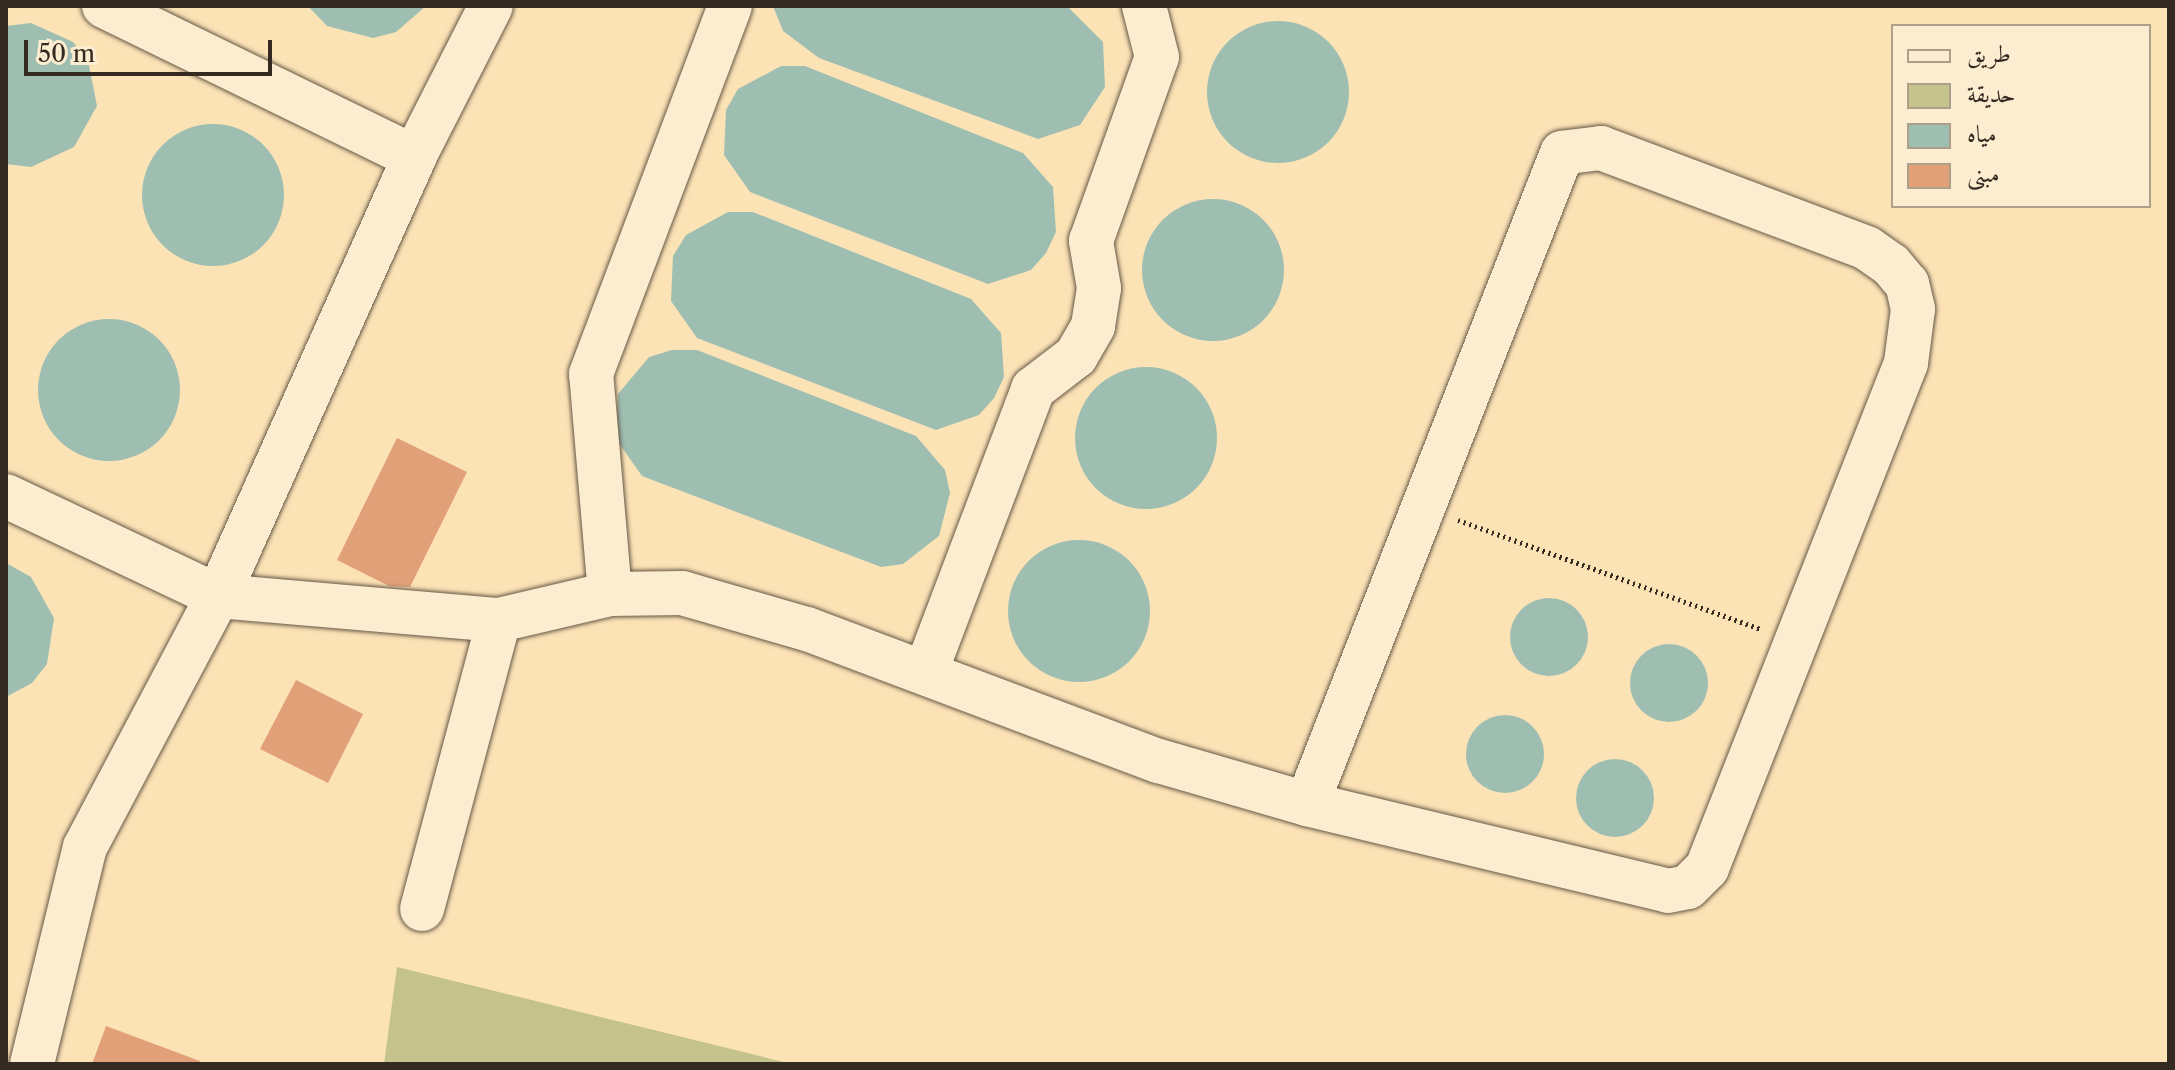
<!DOCTYPE html>
<meta charset="utf-8">
<style>
body{margin:0}
#map{position:relative;width:2175px;height:1070px;overflow:hidden;background:#fce3b6;font-family:"Libre Caslon Text",Amiri,serif}
div>[style]{position:absolute}
.green>*{inset:0;background:#c3c38b}
.water>*{inset:0;background:#9fbeb2}
.round{border-radius:50%}
.building>*{inset:0;background:#e2a079}
.path>*{height:5px;margin-top:-2.5px;transform-origin:0;background:repeating-linear-gradient(90deg,#342a22 0 2px,transparent 0 6px)}
.roads{filter:drop-shadow(0 0 2px #665847) drop-shadow(0 0 2px #665847)}
.minor>*{height:44px;margin:-22px;padding:0 22px;transform-origin:22px;border-radius:22px;background:#fdedd0}
span{translate:-50% -50%;white-space:nowrap;text-align:center;line-height:1.15;-webkit-text-stroke:6px #fdedd0;paint-order:stroke}
.frame{position:absolute;inset:0;border:8px solid #342a22;pointer-events:none}
.legend{position:absolute;left:1891px;top:24px;width:260px;height:184px;box-sizing:border-box;background:#fdedd0;border:2px solid #ad9f8a;margin:0;padding:10px 14px;list-style:none;font-size:24px;color:#342a22}
.legend li{display:flex;align-items:center;gap:16px;height:40px}
.legend b{width:40px;border:2px solid #ad9f8a}
.scale{position:absolute;left:24px;top:40px;width:248px;height:36px;box-sizing:border-box;border:4px solid #342a22;border-top:0;padding-left:10px;font-size:24px;line-height:28px;white-space:nowrap;color:#342a22;-webkit-text-stroke:6px #fdedd0;paint-order:stroke}
</style>
<div id="map">
<div class="green">
<div style="clip-path:polygon(397px 967px,792px 1064px,384px 1064px)"></div>
</div>
<div class="water">
<div style="clip-path:polygon(308px 6px,426px 6px,396px 32px,373px 38px,327px 26px)"></div>
<div style="clip-path:polygon(773px 6px,1067px 6px,1103px 42px,1105px 87px,1080px 125px,1038px 139px,819px 58px,783px 31px)"></div>
<div class="round" style="left:1207px;top:21px;width:142px;height:142px"></div>
<div style="clip-path:polygon(31px 23px,73px 42px,88px 60px,97px 106px,74px 147px,31px 167px,6px 164px,6px 26px)"></div>
<div style="clip-path:polygon(781px 66px,805px 66px,1023px 153px,1053px 187px,1056px 232px,1046px 253px,1031px 270px,988px 284px,750px 192px,724px 155px,726px 110px,738px 89px)"></div>
<div class="round" style="left:142px;top:124px;width:142px;height:142px"></div>
<div class="round" style="left:1142px;top:199px;width:142px;height:142px"></div>
<div style="clip-path:polygon(728px 212px,753px 212px,971px 299px,1001px 333px,1004px 377px,994px 398px,979px 415px,936px 430px,697px 338px,671px 301px,673px 256px,686px 235px)"></div>
<div class="round" style="left:38px;top:319px;width:142px;height:142px"></div>
<div style="clip-path:polygon(672px 350px,697px 350px,916px 436px,945px 470px,950px 493px,939px 536px,903px 564px,881px 567px,642px 476px,616px 439px,618px 394px,649px 357px)"></div>
<div class="round" style="left:1075px;top:367px;width:142px;height:142px"></div>
<div class="round" style="left:1008px;top:540px;width:142px;height:142px"></div>
<div style="clip-path:polygon(6px 563px,31px 577px,54px 618px,47px 664px,32px 683px,6px 697px)"></div>
<div class="round" style="left:1510px;top:598px;width:78px;height:78px"></div>
<div class="round" style="left:1630px;top:644px;width:78px;height:78px"></div>
<div class="round" style="left:1466px;top:715px;width:78px;height:78px"></div>
<div class="round" style="left:1576px;top:759px;width:78px;height:78px"></div>
</div>
<div class="building">
<div style="clip-path:polygon(397px 438px,467px 472px,410px 587px,389px 586px,337px 560px)"></div>
<div style="clip-path:polygon(296px 680px,363px 714px,328px 783px,260px 749px)"></div>
<div style="clip-path:polygon(106px 1026px,200px 1061px,199px 1064px,92px 1064px)"></div>
</div>
<div class="path">
<div style="left:1458px;top:520px;width:322px;rotate:19.8deg"></div>
</div>
<div class="roads">
<div class="minor">
<div style="left:414px;top:157px;width:169px;rotate:-63deg"></div>
<div style="left:6px;top:496px;width:234px;rotate:25.3deg"></div>
<div style="left:218px;top:596px;width:282px;rotate:4.9deg"></div>
<div style="left:499px;top:620px;width:114px;rotate:-13.2deg"></div>
<div style="left:610px;top:594px;width:72px;rotate:-0.8deg"></div>
<div style="left:682px;top:593px;width:130px;rotate:16.1deg"></div>
<div style="left:807px;top:629px;width:376px;rotate:20.6deg"></div>
<div style="left:1159px;top:761px;width:154px;rotate:16.2deg"></div>
<div style="left:1307px;top:804px;width:371px;rotate:13.5deg"></div>
<div style="left:1668px;top:891px;width:20px;rotate:-11deg"></div>
<div style="left:1688px;top:887px;width:27px;rotate:-45deg"></div>
<div style="left:1707px;top:868px;width:543px;rotate:-68.49deg"></div>
<div style="left:1906px;top:363px;width:54px;rotate:-82.6deg"></div>
<div style="left:1913px;top:309px;width:26px;rotate:-103deg"></div>
<div style="left:1907px;top:284px;width:25px;rotate:-130deg"></div>
<div style="left:1891px;top:265px;width:29px;rotate:-145deg"></div>
<div style="left:1867px;top:248px;width:284px;rotate:-159.4deg"></div>
<div style="left:1601px;top:148px;width:39px;rotate:173deg"></div>
<div style="left:1562px;top:153px;width:699px;rotate:111.39deg"></div>
<div style="left:610px;top:594px;width:221px;rotate:-94.9deg"></div>
<div style="left:591px;top:374px;width:393px;rotate:-69.3deg"></div>
<div style="left:926px;top:671px;width:302px;rotate:-69.2deg"></div>
<div style="left:1033px;top:389px;width:54px;rotate:-37.5deg"></div>
<div style="left:1076px;top:356px;width:34px;rotate:-60deg"></div>
<div style="left:1093px;top:326px;width:38px;rotate:-81deg"></div>
<div style="left:1099px;top:288px;width:48px;rotate:-99.7deg"></div>
<div style="left:1091px;top:241px;width:195px;rotate:-70.3deg"></div>
<div style="left:1157px;top:57px;width:53px;rotate:-104.3deg"></div>
<div style="left:422px;top:909px;width:299px;rotate:-75.1deg"></div>
<div style="left:32px;top:1064px;width:223px;rotate:-76.3deg"></div>
<div style="left:85px;top:847px;width:284px;rotate:-62.1deg"></div>
<div style="left:218px;top:596px;width:481px;rotate:-65.9deg"></div>
<div style="left:414px;top:157px;width:345px;rotate:-154deg"></div>
</div>
</div>
<div class="frame"></div>
<ul class="legend">
<li><b style="height:10px;background:#fdedd0"></b>طريق</li>
<li><b style="height:22px;background:#c3c38b"></b>حديقة</li>
<li><b style="height:22px;background:#9fbeb2"></b>مياه</li>
<li><b style="height:22px;background:#e2a079"></b>مبنى</li>
</ul>
<div class="scale">50 m</div>
</div>
